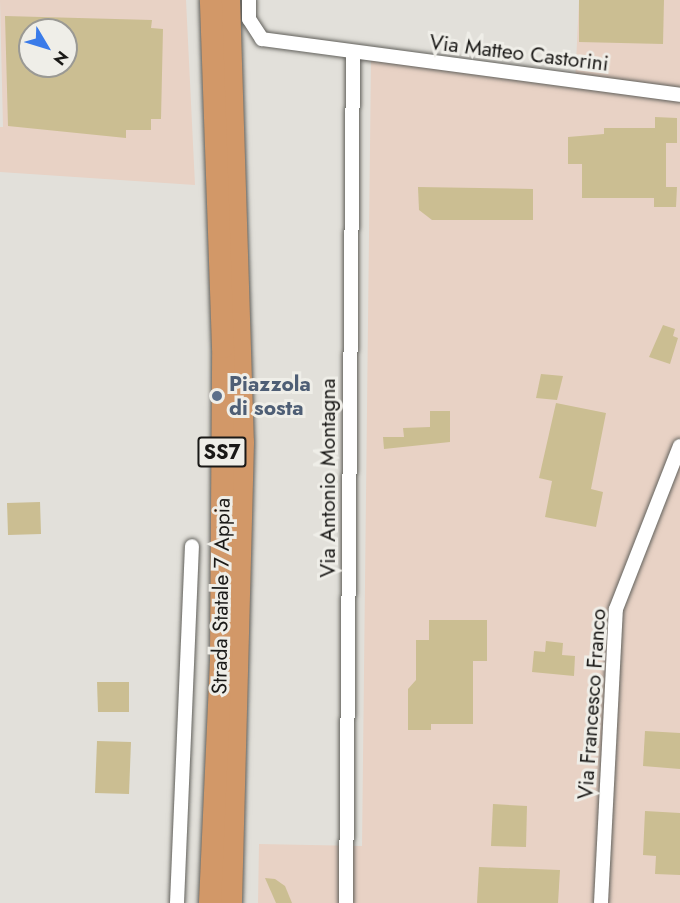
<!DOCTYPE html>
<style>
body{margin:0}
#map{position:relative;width:680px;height:903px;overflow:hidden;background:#e2e0da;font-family:Jost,sans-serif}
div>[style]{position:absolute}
.industrial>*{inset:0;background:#e8d2c5}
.building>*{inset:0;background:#cbbe92}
.roads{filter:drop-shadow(0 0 2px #61605b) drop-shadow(0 0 2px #61605b)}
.minor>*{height:14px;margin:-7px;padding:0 7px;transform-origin:7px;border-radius:7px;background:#fff}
.trunk>*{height:22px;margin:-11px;padding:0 11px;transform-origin:11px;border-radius:11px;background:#d29868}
.dots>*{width:16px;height:16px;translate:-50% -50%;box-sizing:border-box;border:3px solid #efeee8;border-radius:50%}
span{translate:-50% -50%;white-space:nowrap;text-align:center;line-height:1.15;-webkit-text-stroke:6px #efeee8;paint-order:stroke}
.shield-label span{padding:2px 4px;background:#efeee8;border:2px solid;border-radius:4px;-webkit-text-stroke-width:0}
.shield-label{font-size:20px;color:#1a1917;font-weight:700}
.street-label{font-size:21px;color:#1a1917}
.service-label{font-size:21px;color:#4e5e75;font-weight:700}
.left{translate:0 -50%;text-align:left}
.north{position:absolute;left:18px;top:18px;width:60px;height:60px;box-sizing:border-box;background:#efeee8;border:2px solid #9a9994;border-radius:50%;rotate:128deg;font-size:16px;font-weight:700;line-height:24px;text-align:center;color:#1a1917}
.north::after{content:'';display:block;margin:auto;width:21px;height:27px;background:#3a7be9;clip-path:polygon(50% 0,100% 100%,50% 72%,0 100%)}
</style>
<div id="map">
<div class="industrial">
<div style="clip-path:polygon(evenodd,0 0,186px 0,195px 185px,0 172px,0 127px,3px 127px,0 0,30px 30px,66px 30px,66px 66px,30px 66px,30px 30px)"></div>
<div style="clip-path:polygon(579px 0,680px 0,680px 903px,258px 903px,259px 844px,362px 846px,371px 60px,575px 84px)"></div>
</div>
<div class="building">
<div style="clip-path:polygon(579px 0,664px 0,663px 44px,579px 42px)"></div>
<div style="clip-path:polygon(evenodd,5px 16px,152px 20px,151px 28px,163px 29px,161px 119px,151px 119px,151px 130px,126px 130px,126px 138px,8px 126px,5px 16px,30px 30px,66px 30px,66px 66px,30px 66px,30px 30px)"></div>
<div style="clip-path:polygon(655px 117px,677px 118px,677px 143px,666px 143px,666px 187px,677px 187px,676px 207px,654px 207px,654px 198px,582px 198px,582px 164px,568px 164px,568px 137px,604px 134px,604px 128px,655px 128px)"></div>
<div style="clip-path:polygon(418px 187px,533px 189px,533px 220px,432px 220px,419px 210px)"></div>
<div style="clip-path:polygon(663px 325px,675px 329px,673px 336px,678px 338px,670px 364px,649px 357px)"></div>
<div style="clip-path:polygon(541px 374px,563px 376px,557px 400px,536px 398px)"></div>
<div style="clip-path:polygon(556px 403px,606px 413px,591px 489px,603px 492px,596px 527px,545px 517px,552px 481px,539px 478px)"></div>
<div style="clip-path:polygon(430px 411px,450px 411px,450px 442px,384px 449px,383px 437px,404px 437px,403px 428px,430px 427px)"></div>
<div style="clip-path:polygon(40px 502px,41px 534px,8px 535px,7px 503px)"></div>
<div style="clip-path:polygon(429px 620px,487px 620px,487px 661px,473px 661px,473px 724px,431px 724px,431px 730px,408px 730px,408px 689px,416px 680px,416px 640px,429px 640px)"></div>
<div style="clip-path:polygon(546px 641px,563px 643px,562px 655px,575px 656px,574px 676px,532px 672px,534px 651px,545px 652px)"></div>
<div style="clip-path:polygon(97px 682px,129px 682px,129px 712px,98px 712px)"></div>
<div style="clip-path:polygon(645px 731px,680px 733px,680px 769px,643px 766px)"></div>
<div style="clip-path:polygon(97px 741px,131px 742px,129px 794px,95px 793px)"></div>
<div style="clip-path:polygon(493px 804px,527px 806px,526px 847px,491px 846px)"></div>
<div style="clip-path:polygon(645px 811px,680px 813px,680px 875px,655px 874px,656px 856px,643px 855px)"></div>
<div style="clip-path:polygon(479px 867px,560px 870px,558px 903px,477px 903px)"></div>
<div style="clip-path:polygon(265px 878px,275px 879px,285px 886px,292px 903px,276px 903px)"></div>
</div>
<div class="roads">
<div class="minor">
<div style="left:249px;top:0;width:19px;rotate:90deg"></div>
<div style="left:249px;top:19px;width:24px;rotate:57deg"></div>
<div style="left:262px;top:39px;width:422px;rotate:7.6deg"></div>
<div style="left:177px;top:903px;width:357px;rotate:-87.6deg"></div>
<div style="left:346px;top:903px;width:850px;rotate:-89.53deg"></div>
<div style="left:601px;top:903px;width:294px;rotate:-87.1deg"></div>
<div style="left:616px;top:609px;width:175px;rotate:-68.6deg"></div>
</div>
<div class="trunk">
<div style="left:229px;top:0;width:442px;rotate:88.2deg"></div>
<div style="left:243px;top:442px;width:461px;rotate:91.5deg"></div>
<div style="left:210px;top:903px;width:244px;rotate:-87.4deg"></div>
<div style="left:221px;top:659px;width:312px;rotate:-89.6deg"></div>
<div style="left:223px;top:347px;width:347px;rotate:-92deg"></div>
</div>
</div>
<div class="dots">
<div style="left:217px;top:396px;background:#5c6f8a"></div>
</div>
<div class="shield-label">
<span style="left:222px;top:452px">SS7</span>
</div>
<div class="street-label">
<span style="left:519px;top:53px;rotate:7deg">Via Matteo Castorini</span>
<span style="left:328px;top:478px;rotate:-90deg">Via Antonio Montagna</span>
<span style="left:221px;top:596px;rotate:-89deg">Strada Statale 7 Appia</span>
<span style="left:592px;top:704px;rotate:-86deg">Via Francesco Franco</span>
</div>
<div class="service-label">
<span class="left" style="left:229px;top:396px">Piazzola<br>di sosta</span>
</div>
<div class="north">N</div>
</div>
